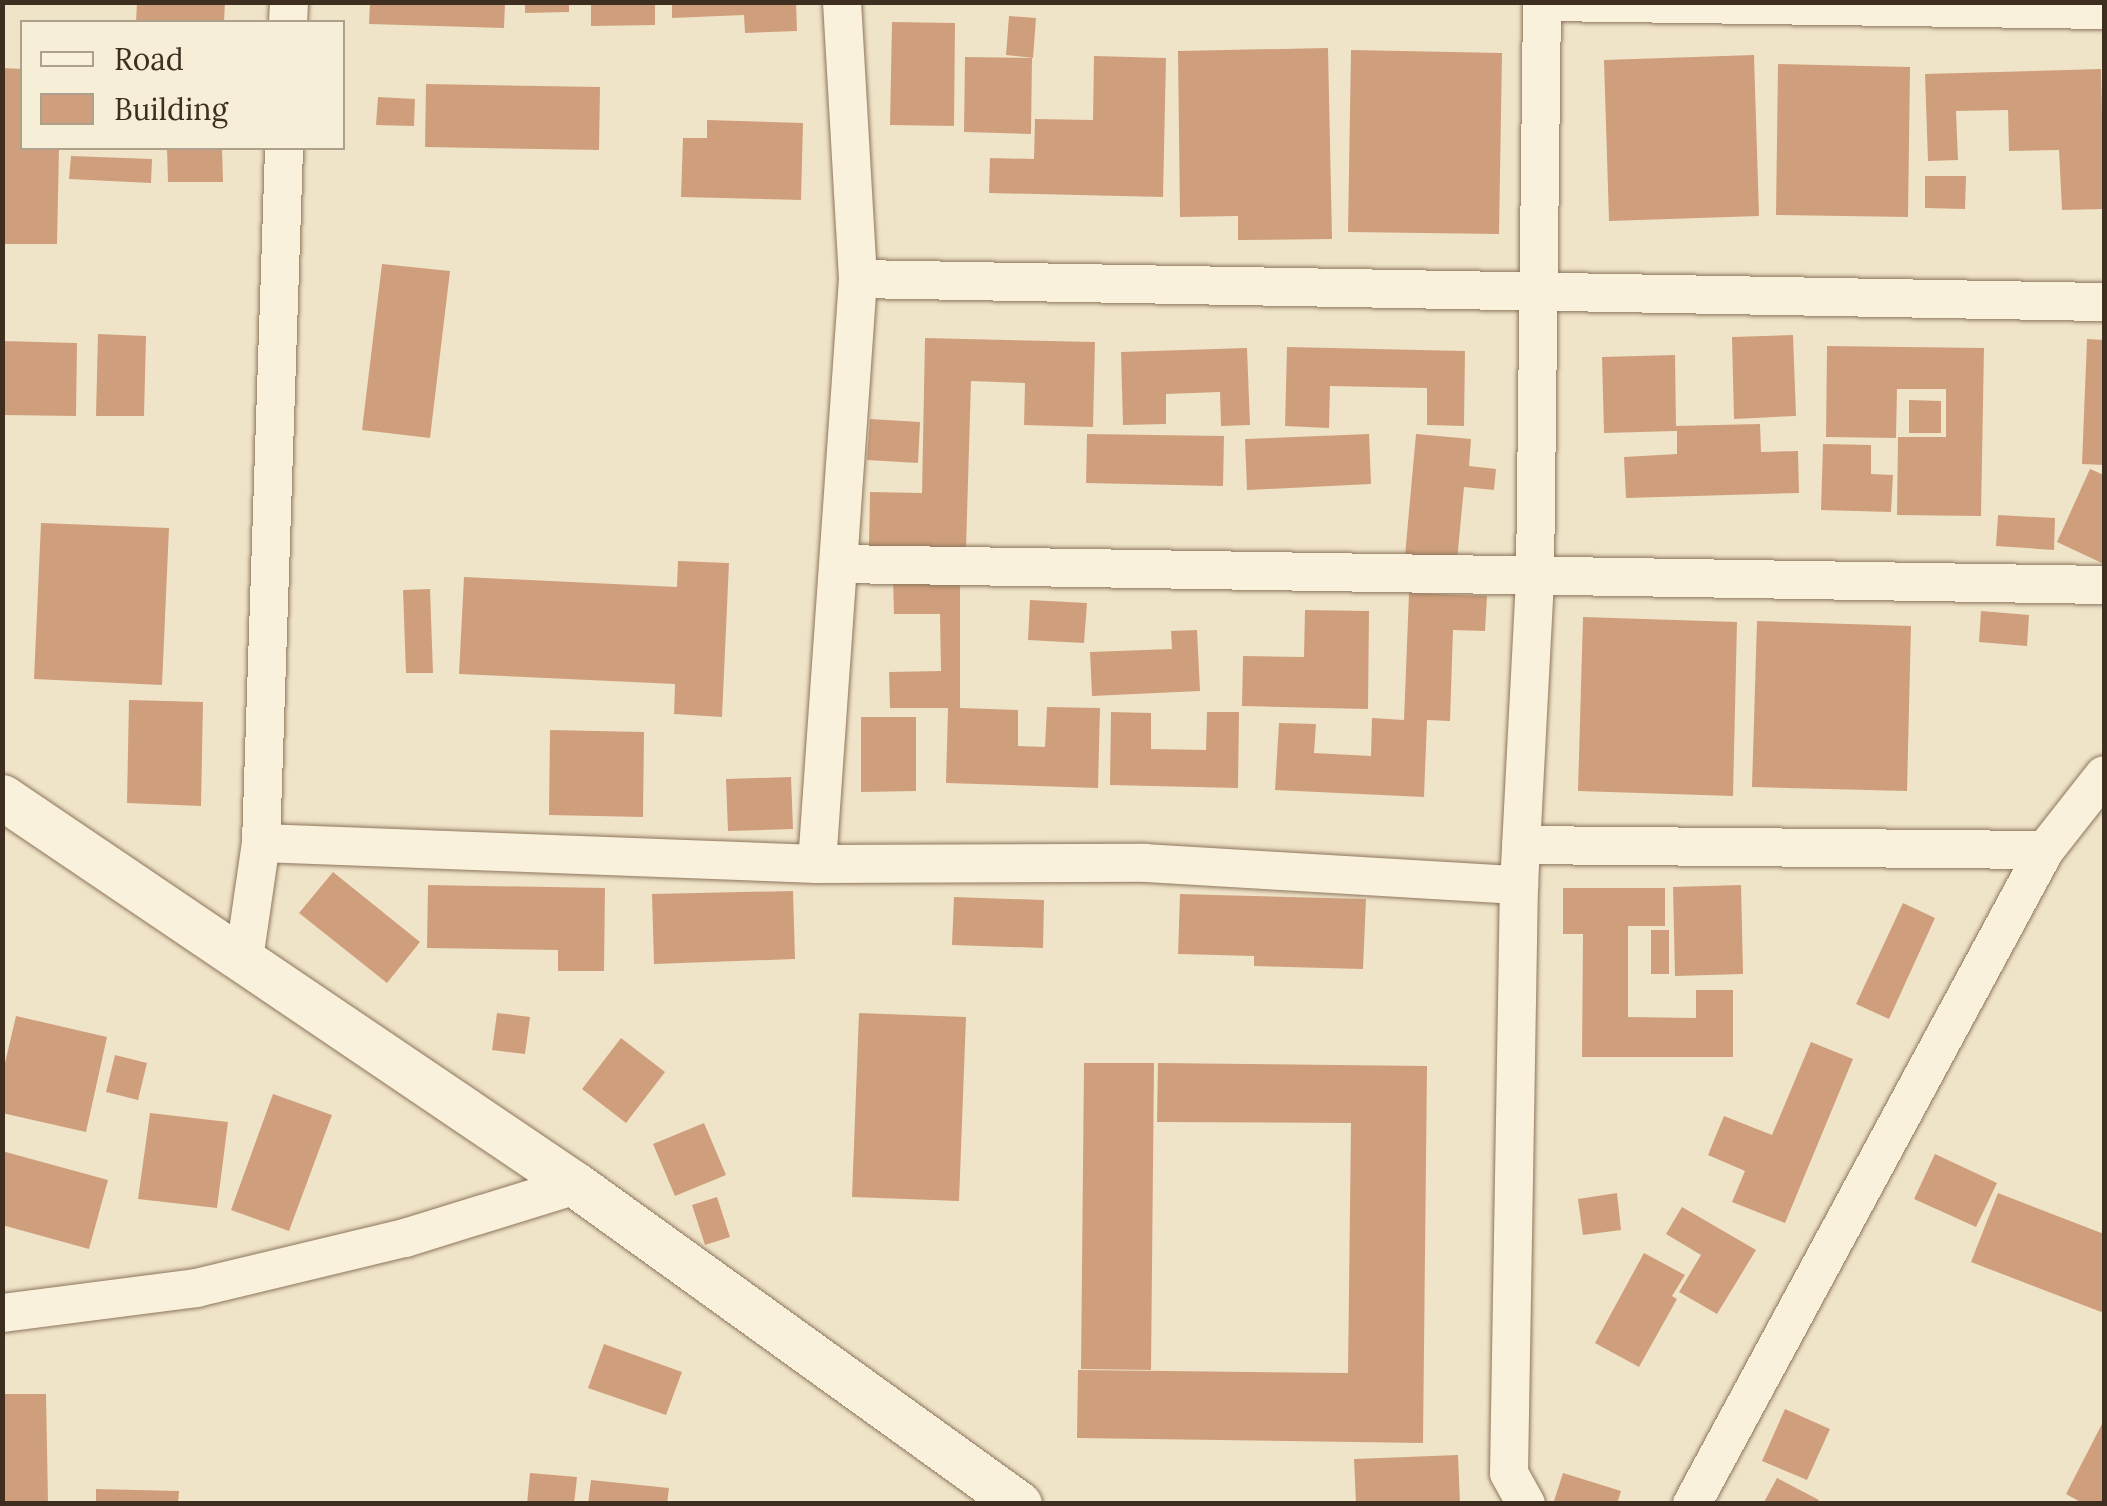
<!DOCTYPE html>
<style>
body{margin:0}
#map{position:relative;width:2107px;height:1506px;overflow:hidden;background:#f0e4c8;font-family:Lora,serif}
div>[style]{position:absolute}
.building>*{inset:0;background:#cf9f7d}
.roads{filter:drop-shadow(0 0 2px #8d765c) drop-shadow(0 0 2px #8d765c)}
.minor>*{height:38px;margin:-19px;padding:0 19px;transform-origin:19px;border-radius:19px;background:#faf1dc}
.tertiary>*{height:45px;margin:-22.5px;padding:0 22.5px;transform-origin:22.5px;border-radius:22.5px;background:#faf1dc}
span{translate:-50% -50%;white-space:nowrap;text-align:center;line-height:1.15;-webkit-text-stroke:8px #f7eed8;paint-order:stroke}
.frame{position:absolute;inset:0;border:5px solid #3d2e20;pointer-events:none}
.legend{position:absolute;left:20px;top:20px;width:325px;height:130px;box-sizing:border-box;background:#f7eed8;border:2px solid #ada18e;margin:0;padding:12px 18px;list-style:none;font-size:30px;color:#3d2e20}
.legend li{display:flex;align-items:center;gap:20px;height:50px}
.legend b{width:50px;border:2px solid #ada18e}
</style>
<div id="map">
<div class="building">
<div style="clip-path:polygon(137px 2px,225px 2px,224px 22px,136px 22px)"></div>
<div style="clip-path:polygon(525px 2px,569px 2px,569px 12px,525px 13px)"></div>
<div style="clip-path:polygon(591px 2px,655px 2px,655px 25px,591px 26px)"></div>
<div style="clip-path:polygon(672px 2px,796px 2px,797px 31px,745px 33px,744px 15px,672px 18px)"></div>
<div style="clip-path:polygon(370px 3px,505px 3px,504px 28px,369px 24px)"></div>
<div style="clip-path:polygon(1009px 16px,1036px 18px,1033px 58px,1006px 55px)"></div>
<div style="clip-path:polygon(892px 22px,955px 23px,954px 126px,890px 125px)"></div>
<div style="clip-path:polygon(1328px 48px,1332px 239px,1238px 240px,1238px 216px,1180px 217px,1178px 51px)"></div>
<div style="clip-path:polygon(1351px 50px,1502px 53px,1499px 234px,1348px 232px)"></div>
<div style="clip-path:polygon(1754px 55px,1759px 216px,1609px 221px,1604px 60px)"></div>
<div style="clip-path:polygon(1094px 56px,1166px 58px,1163px 197px,989px 193px,990px 158px,1034px 159px,1035px 119px,1093px 120px)"></div>
<div style="clip-path:polygon(965px 57px,1032px 58px,1031px 134px,964px 132px)"></div>
<div style="clip-path:polygon(1778px 64px,1910px 67px,1908px 217px,1776px 215px)"></div>
<div style="clip-path:polygon(2px 68px,22px 69px,22px 148px,59px 148px,57px 244px,2px 244px)"></div>
<div style="clip-path:polygon(2101px 69px,2104px 209px,2062px 210px,2059px 150px,2009px 151px,2008px 110px,1956px 111px,1958px 160px,1928px 161px,1925px 74px)"></div>
<div style="clip-path:polygon(426px 84px,600px 87px,599px 150px,425px 147px)"></div>
<div style="clip-path:polygon(378px 97px,415px 99px,414px 126px,376px 125px)"></div>
<div style="clip-path:polygon(707px 120px,803px 123px,801px 200px,681px 197px,683px 138px,707px 138px)"></div>
<div style="clip-path:polygon(167px 148px,222px 148px,223px 182px,168px 182px)"></div>
<div style="clip-path:polygon(71px 156px,152px 159px,151px 183px,69px 179px)"></div>
<div style="clip-path:polygon(1925px 176px,1966px 176px,1965px 209px,1925px 208px)"></div>
<div style="clip-path:polygon(382px 264px,450px 271px,430px 438px,362px 430px)"></div>
<div style="clip-path:polygon(98px 334px,146px 336px,144px 416px,96px 416px)"></div>
<div style="clip-path:polygon(1793px 335px,1796px 416px,1734px 419px,1732px 337px)"></div>
<div style="clip-path:polygon(925px 338px,1095px 342px,1093px 427px,1024px 425px,1025px 383px,971px 381px,966px 549px,869px 546px,870px 492px,922px 493px)"></div>
<div style="clip-path:polygon(2087px 339px,2104px 340px,2104px 465px,2082px 464px)"></div>
<div style="clip-path:polygon(2px 341px,77px 343px,76px 416px,2px 415px)"></div>
<div style="clip-path:polygon(1827px 346px,1984px 348px,1981px 516px,1897px 515px,1898px 437px,1946px 437px,1946px 389px,1897px 389px,1896px 438px,1826px 437px)"></div>
<div style="clip-path:polygon(1287px 347px,1465px 351px,1464px 426px,1427px 425px,1427px 388px,1330px 386px,1329px 428px,1285px 426px)"></div>
<div style="clip-path:polygon(1247px 348px,1250px 425px,1221px 426px,1220px 392px,1166px 394px,1166px 424px,1123px 425px,1121px 352px)"></div>
<div style="clip-path:polygon(1675px 355px,1676px 426px,1760px 424px,1761px 452px,1798px 451px,1799px 493px,1626px 498px,1624px 457px,1677px 454px,1677px 431px,1604px 433px,1602px 357px)"></div>
<div style="clip-path:polygon(1909px 400px,1941px 401px,1941px 433px,1909px 433px)"></div>
<div style="clip-path:polygon(870px 419px,920px 422px,918px 463px,867px 460px)"></div>
<div style="clip-path:polygon(1087px 434px,1224px 436px,1223px 486px,1086px 483px)"></div>
<div style="clip-path:polygon(1369px 434px,1371px 484px,1247px 490px,1245px 439px)"></div>
<div style="clip-path:polygon(1416px 434px,1471px 439px,1469px 466px,1496px 469px,1494px 490px,1464px 487px,1457px 561px,1405px 556px)"></div>
<div style="clip-path:polygon(1823px 444px,1871px 445px,1871px 474px,1893px 475px,1891px 512px,1821px 510px)"></div>
<div style="clip-path:polygon(2090px 469px,2104px 475px,2104px 564px,2057px 542px)"></div>
<div style="clip-path:polygon(1998px 515px,2055px 518px,2054px 550px,1996px 546px)"></div>
<div style="clip-path:polygon(41px 523px,169px 528px,162px 685px,34px 679px)"></div>
<div style="clip-path:polygon(678px 561px,729px 563px,722px 717px,674px 714px,675px 684px,459px 674px,464px 577px,677px 587px)"></div>
<div style="clip-path:polygon(893px 578px,960px 578px,960px 708px,1018px 710px,1018px 746px,1045px 747px,1047px 707px,1100px 708px,1098px 788px,946px 783px,948px 708px,890px 708px,889px 672px,941px 671px,940px 614px,894px 614px)"></div>
<div style="clip-path:polygon(430px 589px,433px 673px,406px 673px,403px 590px)"></div>
<div style="clip-path:polygon(1409px 593px,1487px 596px,1485px 631px,1453px 630px,1450px 721px,1427px 720px,1424px 797px,1275px 790px,1279px 723px,1316px 724px,1314px 753px,1371px 756px,1372px 718px,1404px 720px)"></div>
<div style="clip-path:polygon(1030px 600px,1087px 603px,1084px 643px,1028px 640px)"></div>
<div style="clip-path:polygon(1305px 610px,1369px 611px,1368px 709px,1242px 706px,1243px 656px,1304px 657px)"></div>
<div style="clip-path:polygon(1981px 611px,2029px 615px,2027px 646px,1979px 642px)"></div>
<div style="clip-path:polygon(1583px 617px,1737px 622px,1733px 796px,1578px 791px)"></div>
<div style="clip-path:polygon(1757px 621px,1911px 626px,1907px 791px,1752px 787px)"></div>
<div style="clip-path:polygon(1197px 630px,1200px 691px,1092px 696px,1090px 652px,1172px 649px,1171px 631px)"></div>
<div style="clip-path:polygon(129px 700px,203px 702px,201px 806px,127px 803px)"></div>
<div style="clip-path:polygon(1111px 712px,1151px 713px,1151px 749px,1206px 750px,1207px 712px,1239px 712px,1238px 788px,1110px 785px)"></div>
<div style="clip-path:polygon(861px 717px,916px 717px,916px 791px,861px 792px)"></div>
<div style="clip-path:polygon(550px 730px,644px 732px,643px 817px,549px 815px)"></div>
<div style="clip-path:polygon(791px 777px,793px 829px,728px 831px,726px 779px)"></div>
<div style="clip-path:polygon(333px 872px,420px 942px,387px 983px,299px 913px)"></div>
<div style="clip-path:polygon(428px 885px,605px 888px,604px 971px,558px 971px,558px 950px,427px 948px)"></div>
<div style="clip-path:polygon(1741px 885px,1743px 974px,1675px 976px,1673px 887px)"></div>
<div style="clip-path:polygon(1563px 888px,1665px 888px,1665px 926px,1628px 926px,1628px 1017px,1696px 1018px,1696px 990px,1733px 990px,1733px 1057px,1582px 1057px,1583px 934px,1563px 934px)"></div>
<div style="clip-path:polygon(793px 891px,795px 959px,654px 964px,652px 894px)"></div>
<div style="clip-path:polygon(1180px 894px,1366px 899px,1363px 969px,1254px 966px,1254px 956px,1178px 954px)"></div>
<div style="clip-path:polygon(954px 897px,1044px 900px,1043px 948px,952px 945px)"></div>
<div style="clip-path:polygon(1903px 903px,1935px 918px,1889px 1019px,1856px 1004px)"></div>
<div style="clip-path:polygon(1651px 930px,1669px 930px,1669px 974px,1651px 974px)"></div>
<div style="clip-path:polygon(497px 1013px,530px 1017px,525px 1054px,492px 1050px)"></div>
<div style="clip-path:polygon(859px 1013px,966px 1017px,959px 1201px,852px 1197px)"></div>
<div style="clip-path:polygon(16px 1016px,107px 1037px,86px 1132px,2px 1113px,2px 1076px)"></div>
<div style="clip-path:polygon(621px 1038px,665px 1072px,626px 1123px,582px 1089px)"></div>
<div style="clip-path:polygon(1811px 1042px,1853px 1059px,1785px 1223px,1732px 1202px,1745px 1171px,1708px 1155px,1724px 1116px,1772px 1135px)"></div>
<div style="clip-path:polygon(115px 1055px,147px 1063px,138px 1100px,106px 1092px)"></div>
<div style="clip-path:polygon(1084px 1063px,1154px 1063px,1151px 1370px,1081px 1369px)"></div>
<div style="clip-path:polygon(1158px 1063px,1427px 1066px,1423px 1443px,1077px 1438px,1078px 1370px,1348px 1373px,1351px 1123px,1157px 1122px)"></div>
<div style="clip-path:polygon(273px 1094px,332px 1115px,289px 1231px,231px 1210px)"></div>
<div style="clip-path:polygon(150px 1113px,228px 1122px,217px 1208px,138px 1199px)"></div>
<div style="clip-path:polygon(704px 1123px,726px 1175px,675px 1196px,653px 1144px)"></div>
<div style="clip-path:polygon(2px 1151px,108px 1180px,89px 1249px,2px 1225px)"></div>
<div style="clip-path:polygon(1935px 1154px,1997px 1183px,1976px 1227px,1914px 1199px)"></div>
<div style="clip-path:polygon(1617px 1193px,1621px 1230px,1583px 1235px,1578px 1199px)"></div>
<div style="clip-path:polygon(1998px 1193px,2104px 1234px,2104px 1313px,1971px 1262px)"></div>
<div style="clip-path:polygon(717px 1197px,730px 1237px,705px 1245px,692px 1205px)"></div>
<div style="clip-path:polygon(1682px 1207px,1756px 1250px,1717px 1314px,1679px 1292px,1701px 1255px,1666px 1234px)"></div>
<div style="clip-path:polygon(1644px 1253px,1685px 1275px,1672px 1296px,1677px 1299px,1639px 1367px,1595px 1343px)"></div>
<div style="clip-path:polygon(604px 1344px,682px 1372px,666px 1415px,588px 1388px)"></div>
<div style="clip-path:polygon(2px 1394px,46px 1394px,48px 1504px,2px 1504px)"></div>
<div style="clip-path:polygon(1785px 1409px,1830px 1429px,1807px 1480px,1762px 1461px)"></div>
<div style="clip-path:polygon(2104px 1420px,2104px 1504px,2084px 1504px,2066px 1494px)"></div>
<div style="clip-path:polygon(1458px 1455px,1460px 1504px,1356px 1504px,1354px 1459px)"></div>
<div style="clip-path:polygon(530px 1473px,577px 1477px,574px 1504px,527px 1504px)"></div>
<div style="clip-path:polygon(1563px 1473px,1621px 1491px,1617px 1504px,1553px 1504px)"></div>
<div style="clip-path:polygon(1777px 1478px,1819px 1500px,1817px 1504px,1763px 1504px)"></div>
<div style="clip-path:polygon(591px 1480px,669px 1488px,667px 1504px,588px 1504px)"></div>
<div style="clip-path:polygon(96px 1489px,179px 1491px,178px 1504px,96px 1504px)"></div>
</div>
<div class="roads">
<div class="minor">
<div style="left:1547px;top:2px;width:557px;rotate:0.82deg"></div>
<div style="left:288px;top:22px;width:20px;rotate:-87deg"></div>
<div style="left:858px;top:279px;width:1246px;rotate:1.06deg"></div>
<div style="left:839px;top:564px;width:1265px;rotate:0.95deg"></div>
<div style="left:261px;top:843px;width:556px;rotate:2.16deg"></div>
<div style="left:817px;top:864px;width:328px;rotate:-0.2deg"></div>
<div style="left:1145px;top:863px;width:375px;rotate:3.4deg"></div>
<div style="left:1521px;top:845px;width:524px;rotate:0.55deg"></div>
<div style="left:817px;top:864px;width:586px;rotate:-85.99deg"></div>
<div style="left:858px;top:279px;width:277px;rotate:-93.3deg"></div>
<div style="left:244px;top:959px;width:117px;rotate:-81.7deg"></div>
<div style="left:261px;top:843px;width:695px;rotate:-88.1deg"></div>
<div style="left:2px;top:1313px;width:196px;rotate:-7.3deg"></div>
<div style="left:196px;top:1288px;width:215px;rotate:-13.5deg"></div>
<div style="left:405px;top:1238px;width:179px;rotate:-17.2deg"></div>
<div style="left:1526px;top:1504px;width:35px;rotate:-119deg"></div>
<div style="left:1509px;top:1473px;width:588px;rotate:-89.03deg"></div>
<div style="left:1519px;top:885px;width:309px;rotate:-87deg"></div>
<div style="left:1535px;top:576px;width:574px;rotate:-89.3deg"></div>
<div style="left:1692px;top:1504px;width:743px;rotate:-61.64deg"></div>
<div style="left:2045px;top:850px;width:95px;rotate:-51.8deg"></div>
</div>
<div class="tertiary">
<div style="left:2px;top:797px;width:693px;rotate:34.06deg"></div>
<div style="left:576px;top:1185px;width:546px;rotate:35.76deg"></div>
</div>
</div>
<div class="frame"></div>
<ul class="legend">
<li><b style="height:12px;background:#faf1dc"></b>Road</li>
<li><b style="height:28px;background:#cf9f7d"></b>Building</li>
</ul>
</div>
